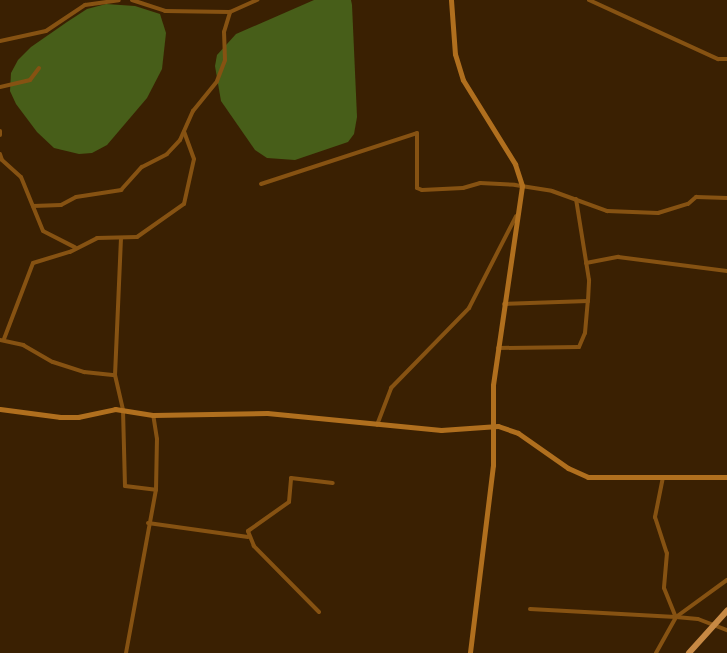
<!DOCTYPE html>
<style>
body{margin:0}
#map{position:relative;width:727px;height:653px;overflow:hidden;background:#3a2002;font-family:"Work Sans",sans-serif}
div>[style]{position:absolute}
.forest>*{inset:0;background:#475e19}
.street>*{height:4px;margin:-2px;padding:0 2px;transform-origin:2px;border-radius:2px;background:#865212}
.secondary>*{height:5px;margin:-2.5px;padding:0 2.5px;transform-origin:2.5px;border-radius:2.5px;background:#b06f1e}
.primary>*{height:5.5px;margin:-2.75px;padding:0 2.75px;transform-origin:2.75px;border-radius:2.75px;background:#c78944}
span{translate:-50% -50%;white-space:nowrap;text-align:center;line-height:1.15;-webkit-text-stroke:5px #3a2002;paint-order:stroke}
</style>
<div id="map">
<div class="forest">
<div style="clip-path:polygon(314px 0,351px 0,352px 5px,357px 117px,354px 134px,348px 142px,295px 160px,267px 158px,255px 150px,221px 101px,215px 66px,217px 55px,236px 34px)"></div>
<div style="clip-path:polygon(106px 4px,135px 6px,160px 14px,166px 33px,162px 69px,147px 98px,107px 145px,92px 153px,79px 154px,54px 148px,37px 132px,16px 104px,10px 91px,11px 73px,18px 60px,31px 47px,67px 22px,87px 9px)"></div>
</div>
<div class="street">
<div style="left:132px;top:0;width:35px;rotate:18deg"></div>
<div style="left:165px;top:11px;width:65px;rotate:0.9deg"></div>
<div style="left:230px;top:12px;width:30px;rotate:-24deg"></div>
<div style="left:589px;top:0;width:142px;rotate:24.6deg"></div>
<div style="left:718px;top:59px;width:9px"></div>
<div style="left:0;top:41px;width:47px;rotate:-12.3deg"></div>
<div style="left:46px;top:31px;width:47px;rotate:-33.7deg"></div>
<div style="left:85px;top:5px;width:34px;rotate:-8deg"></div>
<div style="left:0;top:87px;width:31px;rotate:-13deg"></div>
<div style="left:30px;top:80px;width:15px;rotate:-53deg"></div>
<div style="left:0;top:131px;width:4px;rotate:90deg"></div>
<div style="left:0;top:154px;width:6px;rotate:72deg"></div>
<div style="left:2px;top:160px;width:25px;rotate:42deg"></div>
<div style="left:21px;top:177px;width:58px;rotate:67.8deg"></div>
<div style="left:43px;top:231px;width:36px;rotate:27deg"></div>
<div style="left:261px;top:184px;width:164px;rotate:-18.1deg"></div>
<div style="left:417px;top:133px;width:55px;rotate:90deg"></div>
<div style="left:417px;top:188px;width:5px;rotate:22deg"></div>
<div style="left:422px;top:190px;width:41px;rotate:-2.8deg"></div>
<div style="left:463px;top:188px;width:18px;rotate:-16deg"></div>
<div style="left:480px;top:183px;width:35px;rotate:3deg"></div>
<div style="left:515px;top:185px;width:37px;rotate:9deg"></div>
<div style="left:552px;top:191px;width:59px;rotate:20deg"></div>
<div style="left:607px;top:211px;width:51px;rotate:2.2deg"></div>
<div style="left:658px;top:213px;width:31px;rotate:-17deg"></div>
<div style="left:688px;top:204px;width:11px;rotate:-41deg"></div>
<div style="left:696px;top:197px;width:31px;rotate:2deg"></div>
<div style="left:33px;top:206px;width:28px;rotate:-2deg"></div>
<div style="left:61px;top:205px;width:17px;rotate:-28deg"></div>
<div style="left:76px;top:197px;width:46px;rotate:-8.8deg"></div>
<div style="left:121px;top:190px;width:31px;rotate:-48deg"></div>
<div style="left:142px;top:167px;width:28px;rotate:-27deg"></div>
<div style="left:167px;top:154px;width:19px;rotate:-47deg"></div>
<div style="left:180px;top:140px;width:32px;rotate:-66deg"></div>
<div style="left:193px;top:111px;width:38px;rotate:-51deg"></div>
<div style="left:217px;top:81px;width:22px;rotate:-69deg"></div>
<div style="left:225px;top:60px;width:28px;rotate:-92deg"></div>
<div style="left:224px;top:32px;width:21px;rotate:-73deg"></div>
<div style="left:121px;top:238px;width:137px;rotate:92.5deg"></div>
<div style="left:115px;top:375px;width:36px;rotate:77deg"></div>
<div style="left:123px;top:410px;width:76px;rotate:88.5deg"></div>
<div style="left:125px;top:486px;width:31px;rotate:7deg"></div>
<div style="left:586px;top:263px;width:33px;rotate:-11deg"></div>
<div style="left:618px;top:257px;width:110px;rotate:7.3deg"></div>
<div style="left:504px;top:304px;width:84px;rotate:-2deg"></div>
<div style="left:588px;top:301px;width:21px;rotate:-87deg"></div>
<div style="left:589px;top:280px;width:82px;rotate:-99.1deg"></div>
<div style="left:4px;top:339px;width:81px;rotate:-69.1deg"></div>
<div style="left:33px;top:263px;width:39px;rotate:-17deg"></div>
<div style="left:70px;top:252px;width:30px;rotate:-27deg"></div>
<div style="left:97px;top:238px;width:40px;rotate:-1.4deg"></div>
<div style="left:137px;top:237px;width:57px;rotate:-35.1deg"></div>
<div style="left:184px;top:204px;width:46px;rotate:-77.5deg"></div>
<div style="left:194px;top:159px;width:29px;rotate:-110deg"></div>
<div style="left:0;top:340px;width:24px;rotate:12deg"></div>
<div style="left:23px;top:345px;width:34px;rotate:30deg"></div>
<div style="left:53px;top:362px;width:33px;rotate:18deg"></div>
<div style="left:84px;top:372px;width:31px;rotate:6deg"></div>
<div style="left:498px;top:348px;width:81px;rotate:-0.7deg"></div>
<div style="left:579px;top:347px;width:15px;rotate:-67deg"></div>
<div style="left:585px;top:333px;width:32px;rotate:-85deg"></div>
<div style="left:377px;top:425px;width:40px;rotate:-69deg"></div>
<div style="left:391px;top:388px;width:112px;rotate:-45.7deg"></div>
<div style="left:469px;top:308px;width:103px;rotate:-62.9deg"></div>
<div style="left:663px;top:477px;width:41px;rotate:101.3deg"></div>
<div style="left:655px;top:517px;width:38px;rotate:72deg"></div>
<div style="left:667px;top:553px;width:35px;rotate:95deg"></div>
<div style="left:664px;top:588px;width:31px;rotate:68deg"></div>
<div style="left:148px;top:523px;width:101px;rotate:8deg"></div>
<div style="left:530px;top:609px;width:146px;rotate:3.1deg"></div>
<div style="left:676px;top:617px;width:22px;rotate:5deg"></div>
<div style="left:698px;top:619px;width:31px;rotate:21deg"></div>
<div style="left:319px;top:612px;width:93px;rotate:-134.6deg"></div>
<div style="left:254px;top:546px;width:16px;rotate:-112deg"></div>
<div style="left:248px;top:531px;width:50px;rotate:-35.3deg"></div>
<div style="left:289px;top:502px;width:24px;rotate:-85deg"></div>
<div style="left:291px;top:478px;width:42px;rotate:6.8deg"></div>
<div style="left:126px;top:653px;width:166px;rotate:-79.6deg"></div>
<div style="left:156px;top:490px;width:51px;rotate:-88.9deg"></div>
<div style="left:157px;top:439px;width:24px;rotate:-99deg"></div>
<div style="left:656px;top:653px;width:41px;rotate:-60.9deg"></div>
<div style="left:676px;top:617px;width:63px;rotate:-36deg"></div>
</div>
<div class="secondary">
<div style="left:451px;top:0;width:54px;rotate:85.8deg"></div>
<div style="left:455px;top:54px;width:27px;rotate:73deg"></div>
<div style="left:463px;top:80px;width:99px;rotate:58.2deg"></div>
<div style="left:515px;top:164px;width:23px;rotate:72deg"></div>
<div style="left:522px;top:186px;width:201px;rotate:98.3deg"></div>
<div style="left:493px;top:385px;width:80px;rotate:90deg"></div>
<div style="left:493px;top:465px;width:189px;rotate:97deg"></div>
<div style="left:0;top:409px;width:61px;rotate:7.6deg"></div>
<div style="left:60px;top:417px;width:18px"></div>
<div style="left:78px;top:417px;width:38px;rotate:-12deg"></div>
<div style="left:115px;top:409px;width:38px;rotate:9deg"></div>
<div style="left:153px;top:415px;width:114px;rotate:-1deg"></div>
<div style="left:267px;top:413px;width:175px;rotate:5.6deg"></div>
<div style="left:441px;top:430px;width:57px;rotate:-4deg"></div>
<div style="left:498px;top:426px;width:21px;rotate:19deg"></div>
<div style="left:518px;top:433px;width:61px;rotate:35deg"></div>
<div style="left:568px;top:468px;width:22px;rotate:24deg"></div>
<div style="left:588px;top:477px;width:139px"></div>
</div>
<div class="primary">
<div style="left:689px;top:653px;width:57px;rotate:-47.9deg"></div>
</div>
</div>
